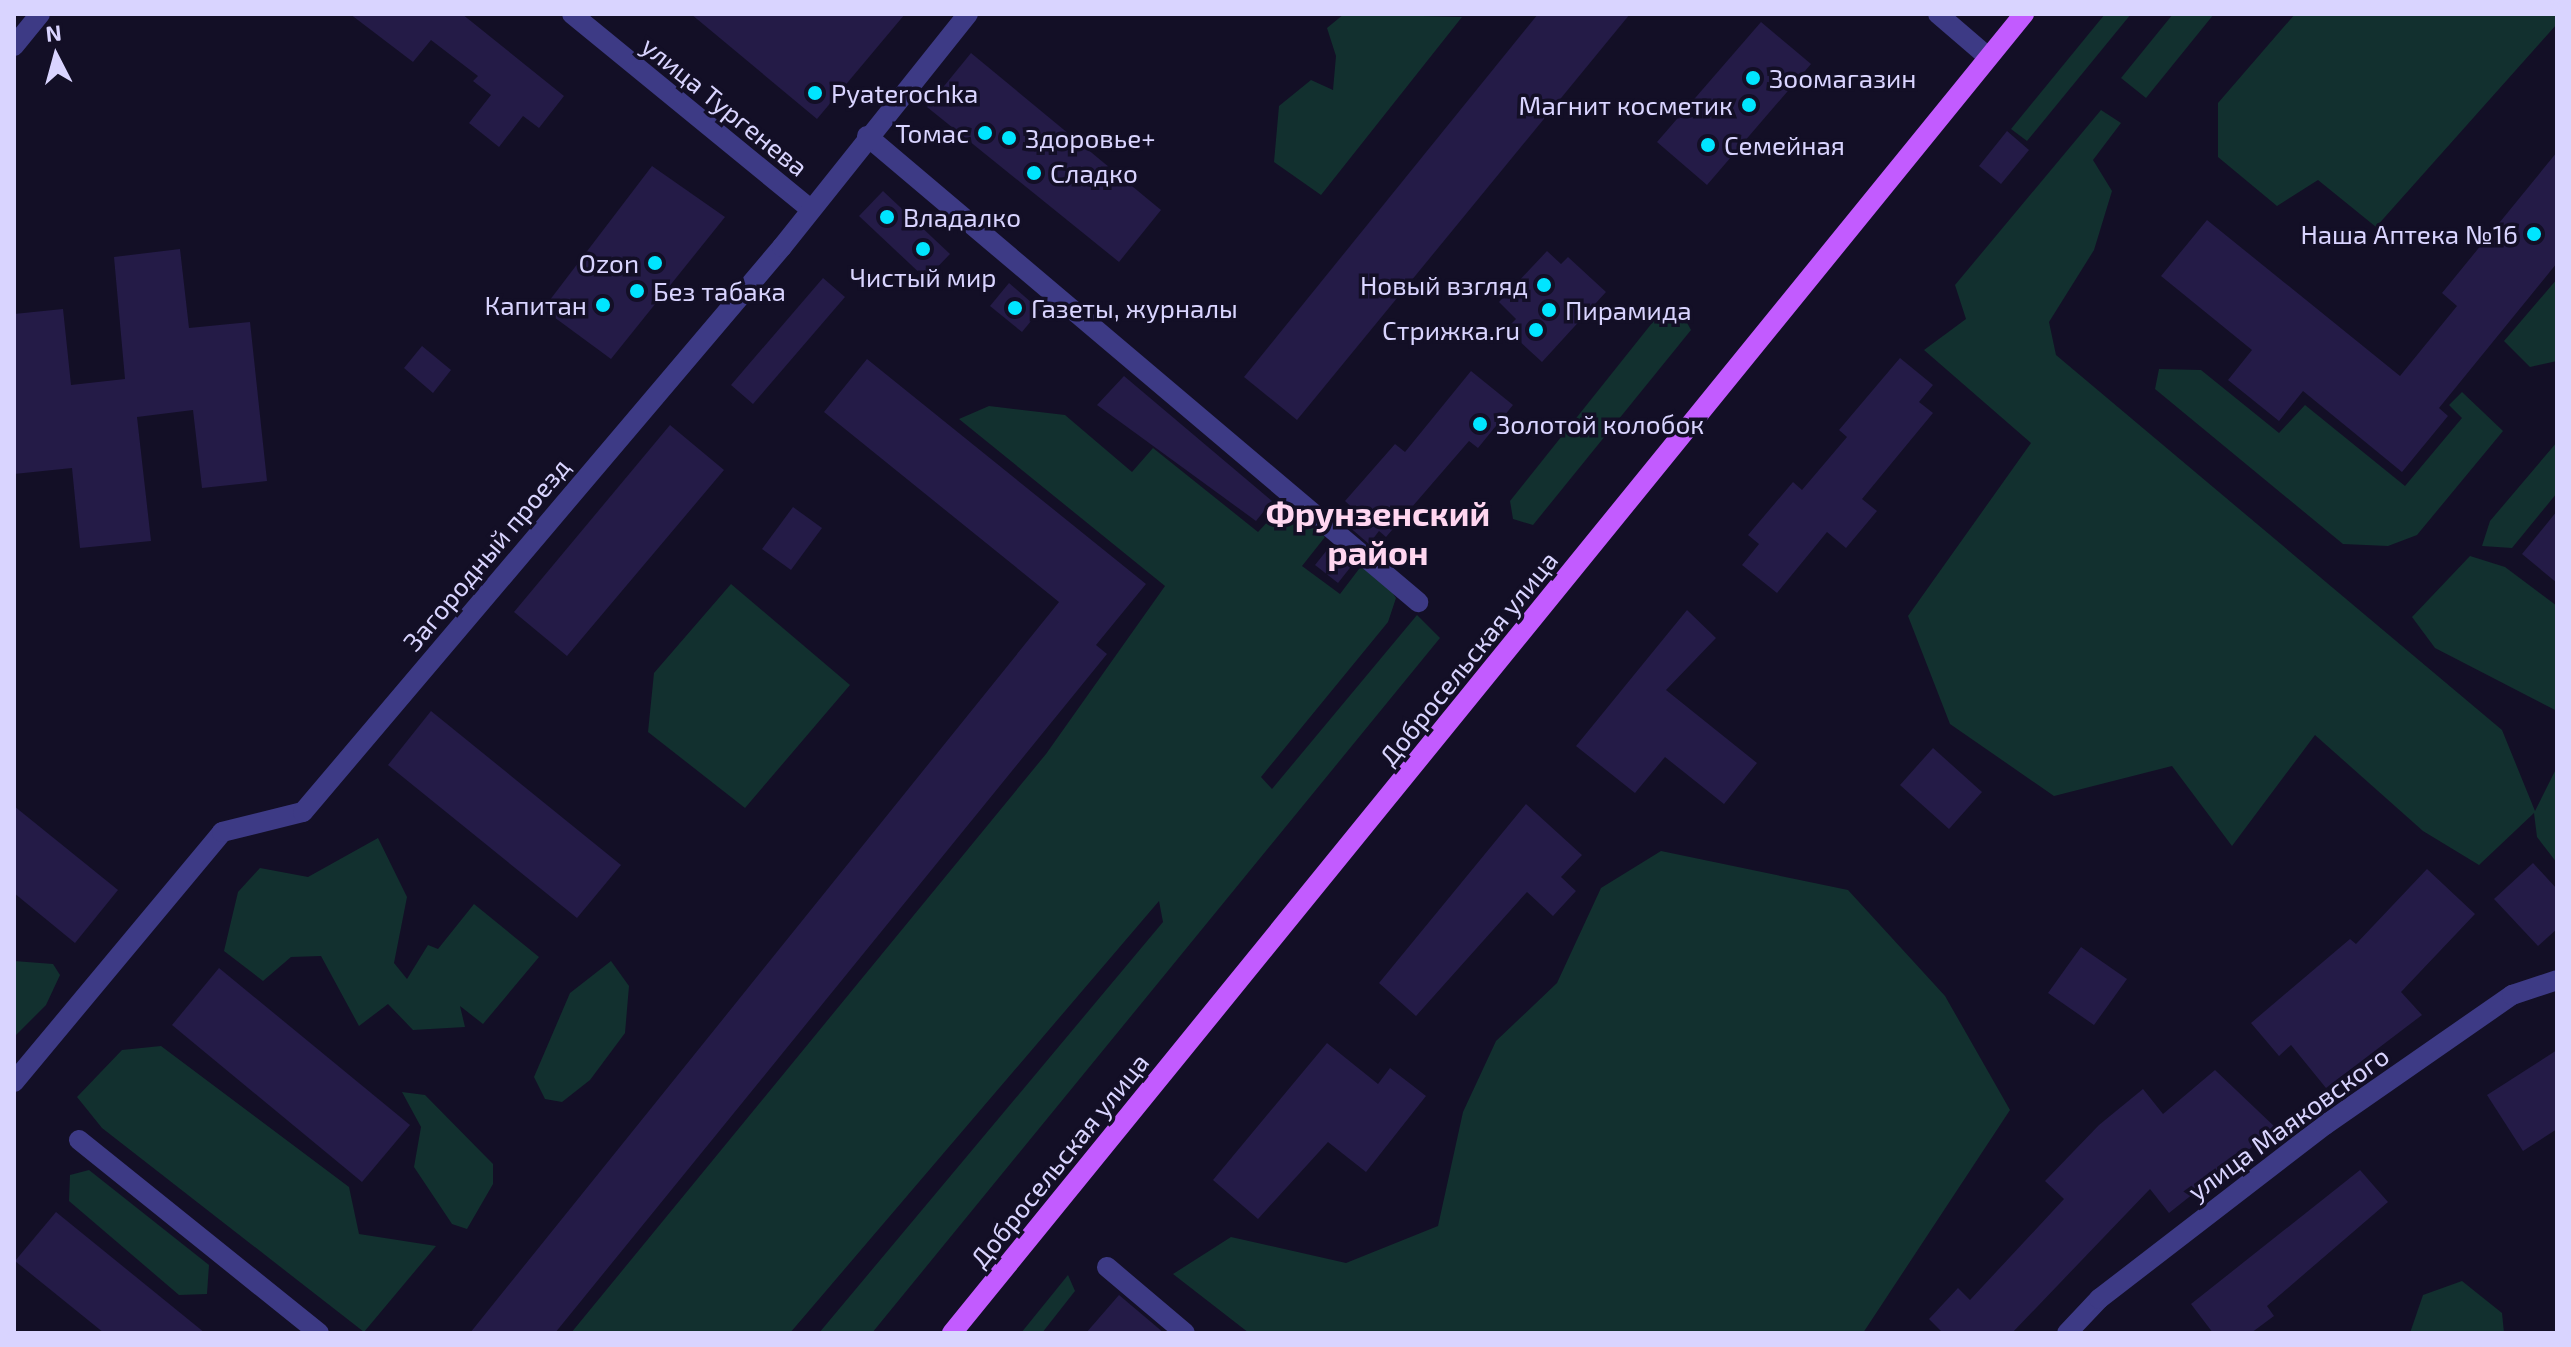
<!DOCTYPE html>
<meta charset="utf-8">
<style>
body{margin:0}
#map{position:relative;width:2571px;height:1347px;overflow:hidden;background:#130f26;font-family:"Exo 2",sans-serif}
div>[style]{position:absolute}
.green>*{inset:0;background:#12302f}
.building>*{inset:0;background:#241b47}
.minor>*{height:20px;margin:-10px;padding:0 10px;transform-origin:10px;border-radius:10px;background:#3d3a85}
.major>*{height:20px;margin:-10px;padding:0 10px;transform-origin:10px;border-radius:10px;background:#c25bff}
.dots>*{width:22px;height:22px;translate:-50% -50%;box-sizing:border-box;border:4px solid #130f26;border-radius:50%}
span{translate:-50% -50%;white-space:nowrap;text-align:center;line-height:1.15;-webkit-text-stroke:7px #130f26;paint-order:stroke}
.poi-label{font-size:26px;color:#d9d4ff}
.left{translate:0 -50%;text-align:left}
.right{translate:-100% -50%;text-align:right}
.street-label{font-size:26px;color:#d9d4ff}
.district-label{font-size:34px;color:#ffd6f0;font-weight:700}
.frame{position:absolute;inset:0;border:16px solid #d9d4ff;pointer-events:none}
.north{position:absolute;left:16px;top:16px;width:80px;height:80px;-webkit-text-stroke:6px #130f26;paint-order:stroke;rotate:354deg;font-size:22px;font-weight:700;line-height:32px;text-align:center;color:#d9d4ff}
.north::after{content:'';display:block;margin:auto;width:28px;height:36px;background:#d9d4ff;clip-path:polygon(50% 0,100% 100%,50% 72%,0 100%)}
</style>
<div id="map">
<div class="green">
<div style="clip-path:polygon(1344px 14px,1462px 17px,1321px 195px,1274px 162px,1279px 106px,1311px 80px,1333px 90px,1336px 56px,1327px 28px)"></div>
<div style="clip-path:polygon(2105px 14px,2131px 14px,2027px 141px,2011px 129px)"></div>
<div style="clip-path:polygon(2173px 14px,2214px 14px,2146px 98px,2121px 78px)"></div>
<div style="clip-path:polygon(2295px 14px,2557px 14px,2557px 24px,2376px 227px,2318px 180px,2277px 206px,2218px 157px,2218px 103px)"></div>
<div style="clip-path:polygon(2101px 110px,2121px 123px,2093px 160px,2112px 191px,2094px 250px,2049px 322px,2056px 355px,2502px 730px,2535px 811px,2557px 767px,2557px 863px,2537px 837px,2534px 813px,2479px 865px,2423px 831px,2315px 735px,2232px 846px,2172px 766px,2054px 796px,1950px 724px,1908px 616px,2031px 443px,1924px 350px,1966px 319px,1955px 285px)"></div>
<div style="clip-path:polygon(2557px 279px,2557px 361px,2530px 367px,2504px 341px)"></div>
<div style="clip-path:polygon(1680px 310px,1691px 330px,1533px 525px,1513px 519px,1510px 501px,1660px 313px)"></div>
<div style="clip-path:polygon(2159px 369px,2201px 370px,2279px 433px,2305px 405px,2405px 486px,2462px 418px,2449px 405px,2462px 392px,2503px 431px,2417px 535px,2388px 546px,2343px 544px,2155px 389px)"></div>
<div style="clip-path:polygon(989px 406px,1065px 415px,1132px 472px,1153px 448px,1258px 532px,1284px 504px,1325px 537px,1302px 566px,1340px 594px,1362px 565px,1385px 582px,1396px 598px,1388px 622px,1261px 777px,1272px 789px,1417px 615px,1440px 638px,872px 1333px,819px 1333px,1163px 922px,1159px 901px,790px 1333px,571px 1333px,1046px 754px,1165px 586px,959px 419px)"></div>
<div style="clip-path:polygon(2557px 442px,2557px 493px,2512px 548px,2482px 546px,2490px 521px)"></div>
<div style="clip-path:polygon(2470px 556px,2505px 567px,2557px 606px,2557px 711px,2435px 648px,2412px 617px)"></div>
<div style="clip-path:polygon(731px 584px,850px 685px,745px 808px,648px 732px,654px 673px)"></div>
<div style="clip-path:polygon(378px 838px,407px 897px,394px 963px,407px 979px,428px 945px,438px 949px,474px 904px,539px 957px,483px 1024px,460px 1006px,465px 1027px,413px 1030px,388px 1004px,359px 1026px,321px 956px,291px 957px,263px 981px,224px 951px,238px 892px,260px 868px,308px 877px)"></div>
<div style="clip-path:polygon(1661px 851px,1848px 890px,1945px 996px,2010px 1110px,1863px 1333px,1249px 1333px,1173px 1274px,1231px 1237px,1346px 1263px,1438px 1226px,1463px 1112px,1496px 1041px,1557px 983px,1601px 888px)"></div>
<div style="clip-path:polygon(14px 961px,53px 964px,60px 975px,46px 1005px,14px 1037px)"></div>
<div style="clip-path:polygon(611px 961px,629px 986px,625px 1033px,590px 1080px,562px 1102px,545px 1099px,534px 1077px,570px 993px)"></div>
<div style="clip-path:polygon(161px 1046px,349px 1187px,359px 1234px,436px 1246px,364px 1332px,102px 1128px,77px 1097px,122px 1050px)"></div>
<div style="clip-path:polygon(402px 1092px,425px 1095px,493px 1164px,493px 1184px,467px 1229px,452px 1224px,414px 1167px,421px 1127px)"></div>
<div style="clip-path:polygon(89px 1170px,209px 1265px,207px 1294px,179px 1295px,69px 1201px,70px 1175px)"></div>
<div style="clip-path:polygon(1068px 1275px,1075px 1291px,1042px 1333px,1021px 1333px)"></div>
<div style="clip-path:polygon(2462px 1281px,2502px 1313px,2504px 1333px,2410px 1333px,2423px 1295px)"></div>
</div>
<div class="building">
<div style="clip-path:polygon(350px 14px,462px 14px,564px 96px,539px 128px,523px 116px,499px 147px,469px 123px,491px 95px,473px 81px,478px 76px,431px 40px,413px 62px)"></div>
<div style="clip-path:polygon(691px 14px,905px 14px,817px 119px)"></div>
<div style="clip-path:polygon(1538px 14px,1630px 14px,1297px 420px,1244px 377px)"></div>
<div style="clip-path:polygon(1761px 22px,1811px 64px,1707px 185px,1657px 142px)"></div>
<div style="clip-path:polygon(971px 53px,1161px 210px,1119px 262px,927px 107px)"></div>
<div style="clip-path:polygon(2007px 131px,2029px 150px,2001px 184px,1979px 166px)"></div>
<div style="clip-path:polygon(2557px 152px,2557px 263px,2439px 408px,2448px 416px,2402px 472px,2303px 391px,2279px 421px,2228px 380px,2252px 350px,2161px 276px,2207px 220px,2400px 376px,2457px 306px,2442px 293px)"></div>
<div style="clip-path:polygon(652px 166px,725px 217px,611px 359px,543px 309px)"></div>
<div style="clip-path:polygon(883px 191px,950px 254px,926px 279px,859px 216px)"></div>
<div style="clip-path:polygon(180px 249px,189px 328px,250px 322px,267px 481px,202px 488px,193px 410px,137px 417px,151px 541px,80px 548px,72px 468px,14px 474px,14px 314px,63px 309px,71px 385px,125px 379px,114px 257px)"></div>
<div style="clip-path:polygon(1547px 251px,1561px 264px,1568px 257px,1606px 292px,1542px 362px,1506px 329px,1516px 319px,1499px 302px)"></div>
<div style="clip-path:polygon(823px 278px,845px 297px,753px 404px,731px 385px)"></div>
<div style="clip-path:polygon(1009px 283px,1040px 310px,1022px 332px,990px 306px)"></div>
<div style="clip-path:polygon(422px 346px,451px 370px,433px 393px,404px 368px)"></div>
<div style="clip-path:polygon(1900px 358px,1933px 385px,1919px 402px,1933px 413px,1862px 499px,1877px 511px,1846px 548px,1827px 532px,1777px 593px,1742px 565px,1759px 544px,1748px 535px,1793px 482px,1802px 490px,1847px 437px,1839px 430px)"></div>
<div style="clip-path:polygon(867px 359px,1146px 584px,1096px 645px,1107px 654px,555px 1333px,470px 1333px,1059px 602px,824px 412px)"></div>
<div style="clip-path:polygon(1471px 371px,1513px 405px,1478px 448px,1469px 441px,1386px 537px,1379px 531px,1369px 544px,1347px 525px,1357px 512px,1345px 501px,1395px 444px,1405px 452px)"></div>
<div style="clip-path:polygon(1124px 376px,1272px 501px,1256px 521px,1097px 405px)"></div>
<div style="clip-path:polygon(670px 425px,724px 470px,567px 656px,514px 612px)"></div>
<div style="clip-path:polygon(793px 507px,822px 528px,791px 570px,762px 549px)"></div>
<div style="clip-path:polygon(2557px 511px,2557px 583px,2522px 554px)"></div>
<div style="clip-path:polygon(1331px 545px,1353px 564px,1338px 583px,1315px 565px)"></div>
<div style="clip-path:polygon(1687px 610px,1716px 638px,1666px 690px,1757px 763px,1724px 804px,1665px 757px,1635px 793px,1576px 746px)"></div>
<div style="clip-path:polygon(431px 711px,621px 865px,577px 918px,388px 765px)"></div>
<div style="clip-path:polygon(1933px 748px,1982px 792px,1949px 829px,1900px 785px)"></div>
<div style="clip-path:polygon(1526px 804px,1582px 855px,1561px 877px,1576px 891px,1553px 916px,1527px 892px,1416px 1016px,1379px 983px)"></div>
<div style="clip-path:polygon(14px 806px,118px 890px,75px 943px,14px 893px)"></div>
<div style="clip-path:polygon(2533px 863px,2557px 889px,2557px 929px,2538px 946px,2494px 899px)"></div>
<div style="clip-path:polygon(2427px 869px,2475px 914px,2401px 992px,2422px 1015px,2326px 1088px,2291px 1045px,2279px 1056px,2251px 1023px,2350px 939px,2356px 944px)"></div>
<div style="clip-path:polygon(2081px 947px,2127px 979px,2094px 1025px,2048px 993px)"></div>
<div style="clip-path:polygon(219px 968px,410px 1125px,362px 1182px,172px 1025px)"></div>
<div style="clip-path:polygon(1327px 1043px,1378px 1084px,1390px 1068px,1426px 1096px,1366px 1172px,1328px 1142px,1258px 1219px,1213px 1180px)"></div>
<div style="clip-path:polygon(2557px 1050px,2557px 1129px,2523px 1151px,2487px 1095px)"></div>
<div style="clip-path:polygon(2215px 1070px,2276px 1128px,2169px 1213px,2150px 1189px,2012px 1333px,1943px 1333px,1929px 1319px,1958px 1288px,1970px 1300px,2064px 1199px,2045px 1181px,2099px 1125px,2143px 1089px,2163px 1114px)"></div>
<div style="clip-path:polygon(2360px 1170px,2388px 1202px,2267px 1306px,2274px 1316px,2251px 1333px,2213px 1333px,2191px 1304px)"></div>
<div style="clip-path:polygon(56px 1212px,205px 1333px,104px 1333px,15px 1261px)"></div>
<div style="clip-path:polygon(1119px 1295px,1164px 1333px,1086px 1333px)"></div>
</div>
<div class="minor">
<div style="left:572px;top:14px;width:306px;rotate:39.3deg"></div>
<div style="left:1938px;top:14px;width:66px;rotate:40.7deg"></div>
<div style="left:14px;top:46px;width:41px;rotate:-50.9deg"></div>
<div style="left:867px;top:136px;width:722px;rotate:40.22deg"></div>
<div style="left:14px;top:1082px;width:325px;rotate:-50.2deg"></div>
<div style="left:222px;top:832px;width:83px;rotate:-13.9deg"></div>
<div style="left:303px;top:812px;width:741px;rotate:-49.71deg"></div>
<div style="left:782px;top:247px;width:298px;rotate:-51.4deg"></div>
<div style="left:79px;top:1140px;width:308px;rotate:38.8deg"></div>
<div style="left:1107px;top:1267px;width:102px;rotate:40.2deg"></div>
<div style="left:2067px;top:1333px;width:47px;rotate:-46.7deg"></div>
<div style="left:2099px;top:1299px;width:285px;rotate:-37.6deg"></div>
<div style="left:2325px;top:1125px;width:228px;rotate:-34.8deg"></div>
<div style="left:2512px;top:995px;width:47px;rotate:-18.4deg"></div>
</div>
<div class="major">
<div style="left:952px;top:1333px;width:1700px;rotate:-50.9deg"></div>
</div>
<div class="dots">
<div style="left:1753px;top:78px;background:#00e5ff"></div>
<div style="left:815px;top:93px;background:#00e5ff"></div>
<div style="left:1749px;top:105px;background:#00e5ff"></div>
<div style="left:985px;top:133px;background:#00e5ff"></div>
<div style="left:1009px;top:138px;background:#00e5ff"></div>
<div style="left:1708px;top:145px;background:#00e5ff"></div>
<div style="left:1034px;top:173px;background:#00e5ff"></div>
<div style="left:887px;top:217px;background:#00e5ff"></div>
<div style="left:2534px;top:234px;background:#00e5ff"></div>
<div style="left:923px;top:249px;background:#00e5ff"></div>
<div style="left:655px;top:263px;background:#00e5ff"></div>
<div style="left:1544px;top:285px;background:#00e5ff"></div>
<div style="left:637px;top:291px;background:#00e5ff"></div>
<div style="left:603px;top:305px;background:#00e5ff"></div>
<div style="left:1015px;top:308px;background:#00e5ff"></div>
<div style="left:1549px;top:310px;background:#00e5ff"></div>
<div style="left:1536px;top:330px;background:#00e5ff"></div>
<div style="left:1480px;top:424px;background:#00e5ff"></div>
</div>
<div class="poi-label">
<span class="left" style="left:1769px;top:78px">Зоомагазин</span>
<span class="left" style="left:831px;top:93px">Pyaterochka</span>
<span class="right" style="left:1733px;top:105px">Магнит косметик</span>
<span class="right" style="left:969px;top:133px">Томас</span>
<span class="left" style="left:1025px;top:138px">Здоровье+</span>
<span class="left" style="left:1724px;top:145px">Семейная</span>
<span class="left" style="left:1050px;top:173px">Сладко</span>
<span class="left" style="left:903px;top:217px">Владалко</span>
<span class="right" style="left:2518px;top:234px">Наша Аптека №16</span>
<span class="right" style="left:639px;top:263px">Ozon</span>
<span style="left:923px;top:277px">Чистый мир</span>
<span class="right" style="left:1528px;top:285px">Новый взгляд</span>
<span class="left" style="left:653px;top:291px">Без табака</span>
<span class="right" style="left:587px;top:305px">Капитан</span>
<span class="left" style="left:1031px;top:308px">Газеты, журналы</span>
<span class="left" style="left:1565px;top:310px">Пирамида</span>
<span class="right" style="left:1520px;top:330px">Стрижка.ru</span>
<span class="left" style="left:1496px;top:424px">Золотой колобок</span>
</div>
<div class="street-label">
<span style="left:725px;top:106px;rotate:39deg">улица Тургенева</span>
<span style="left:486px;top:554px;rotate:-50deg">Загородный проезд</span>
<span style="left:1468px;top:658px;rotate:-51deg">Добросельская улица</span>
<span style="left:2288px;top:1123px;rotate:-36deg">улица Маяковского</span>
<span style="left:1059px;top:1160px;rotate:-51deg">Добросельская улица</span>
</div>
<div class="district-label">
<span style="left:1378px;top:532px">Фрунзенский<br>район</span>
</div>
<div class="frame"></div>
<div class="north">N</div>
</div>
